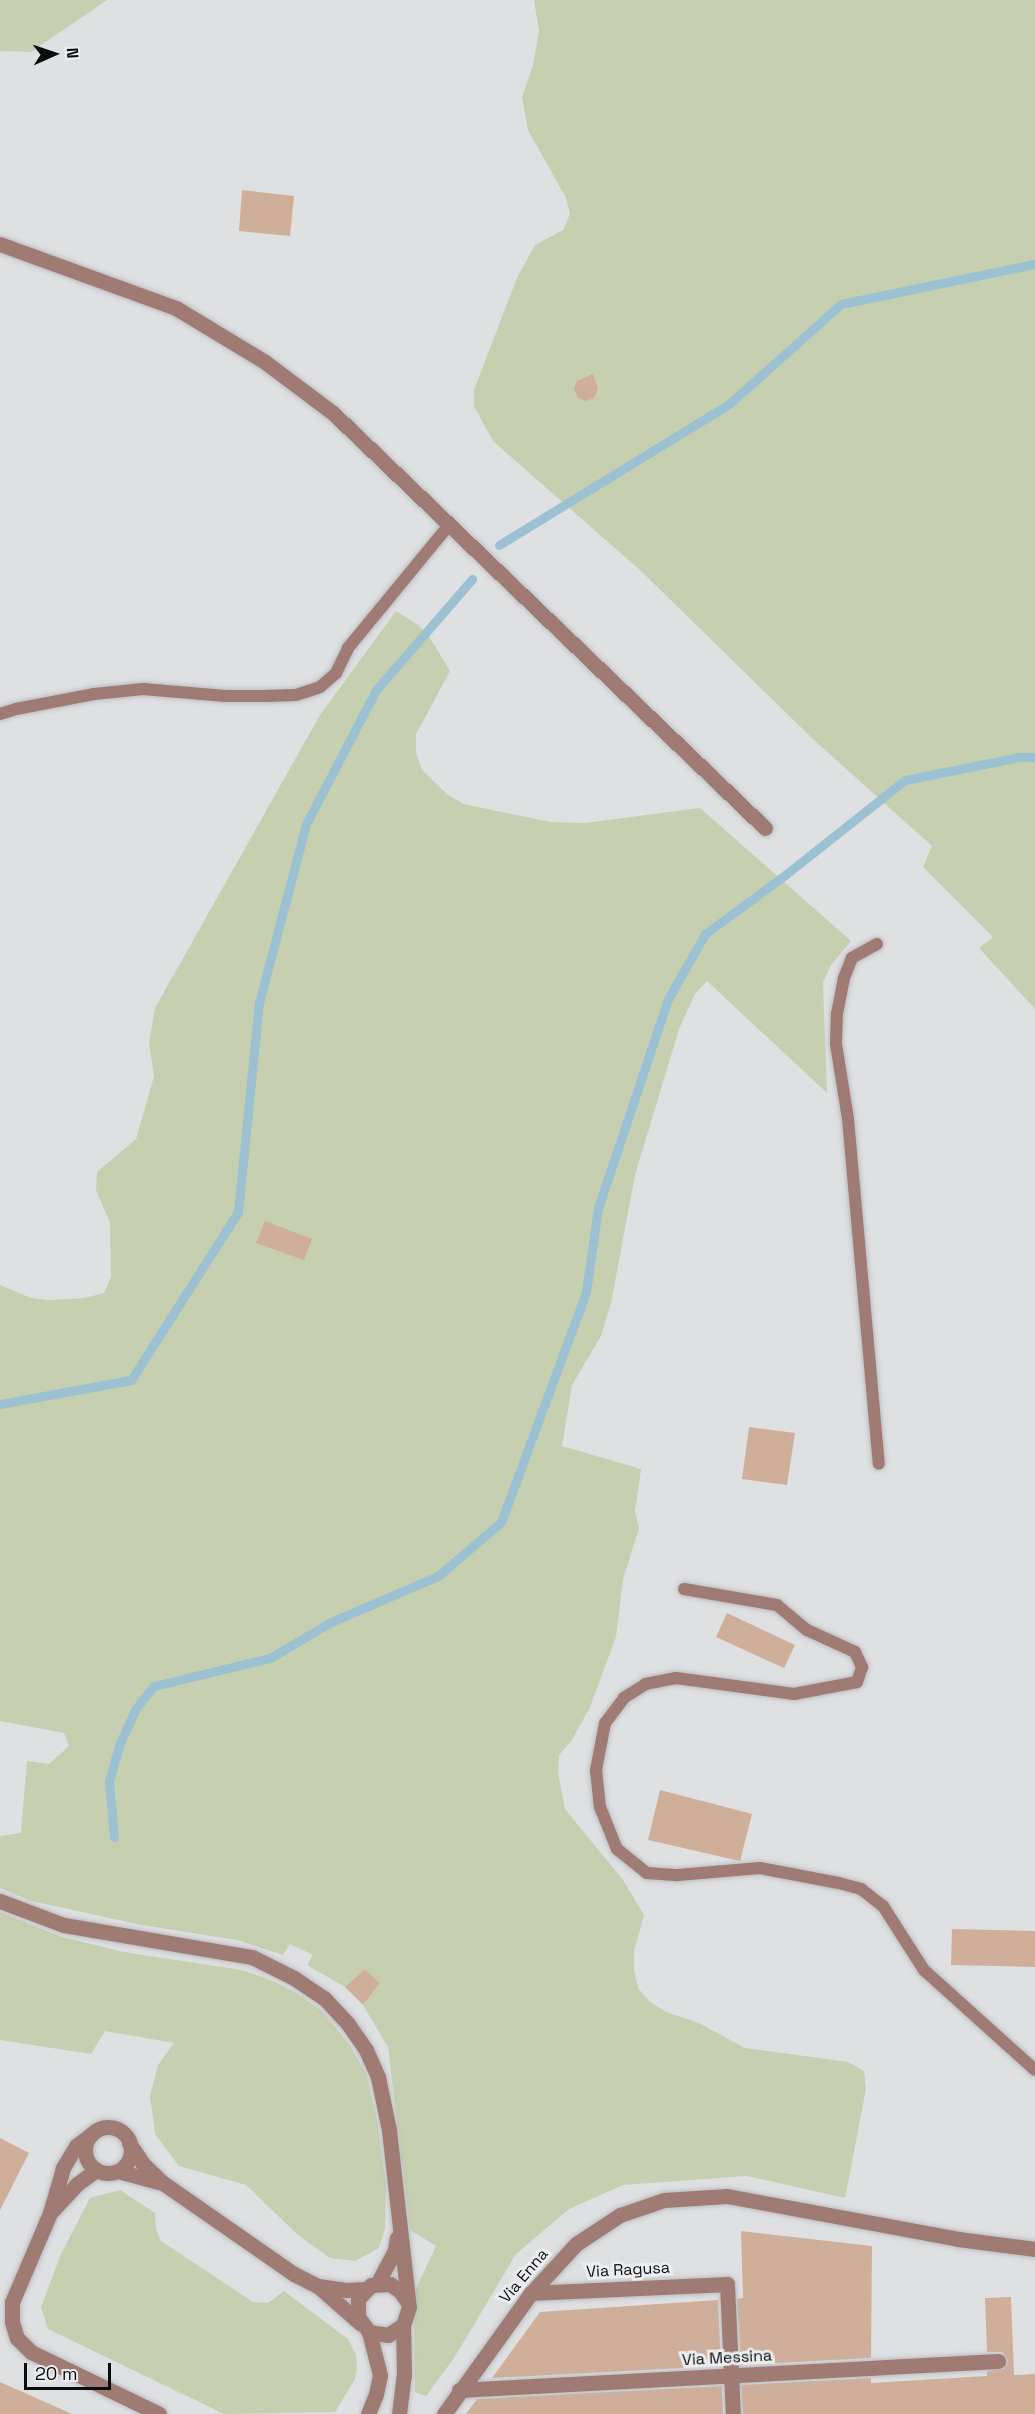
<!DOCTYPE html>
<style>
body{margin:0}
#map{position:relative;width:1035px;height:2414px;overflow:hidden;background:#dee0e2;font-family:"Space Grotesk",sans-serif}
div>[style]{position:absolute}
.green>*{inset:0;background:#c7cfb1}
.stream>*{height:9px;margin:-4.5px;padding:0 4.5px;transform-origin:4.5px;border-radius:4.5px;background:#9bc1d2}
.building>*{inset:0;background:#cfaf9a}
.roads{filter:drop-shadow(0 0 2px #bcbec0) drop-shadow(0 0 2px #bcbec0)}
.service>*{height:12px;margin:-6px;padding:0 6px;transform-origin:6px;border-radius:6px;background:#a07b73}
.minor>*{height:15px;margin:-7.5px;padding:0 7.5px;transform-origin:7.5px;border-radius:7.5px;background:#a07b73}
.minor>.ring{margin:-7.5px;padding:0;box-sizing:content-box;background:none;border:15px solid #a07b73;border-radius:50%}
span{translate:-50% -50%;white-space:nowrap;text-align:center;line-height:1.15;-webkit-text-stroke:6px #ebedf0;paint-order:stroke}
.street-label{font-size:16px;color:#0b0c0d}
.north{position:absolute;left:24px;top:24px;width:60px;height:60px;-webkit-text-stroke:4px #ebedf0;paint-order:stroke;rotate:87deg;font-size:16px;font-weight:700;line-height:24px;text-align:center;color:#0b0c0d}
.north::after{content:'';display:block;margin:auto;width:21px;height:27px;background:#0b0c0d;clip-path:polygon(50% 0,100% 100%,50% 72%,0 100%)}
.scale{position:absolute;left:24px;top:2363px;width:87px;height:27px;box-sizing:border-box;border:3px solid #0b0c0d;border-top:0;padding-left:8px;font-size:18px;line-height:21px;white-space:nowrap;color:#0b0c0d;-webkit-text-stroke:4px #ebedf0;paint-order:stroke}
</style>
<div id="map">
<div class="green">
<div style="clip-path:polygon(0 0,107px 0,31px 52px,0 51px)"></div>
<div style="clip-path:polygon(534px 0,1035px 0,1035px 1009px,979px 948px,993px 937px,923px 867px,932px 846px,814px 740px,641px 571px,493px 441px,474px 406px,474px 390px,517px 278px,535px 245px,563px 230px,570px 214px,566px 198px,528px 130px,522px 97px,533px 65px,539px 31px)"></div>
<div style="clip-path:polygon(396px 611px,418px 625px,430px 638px,450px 671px,416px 734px,416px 753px,422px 770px,448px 795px,464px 804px,550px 822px,585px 823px,700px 808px,851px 941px,831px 965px,823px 982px,827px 1093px,707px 981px,695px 994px,679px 1029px,635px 1175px,611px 1303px,601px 1336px,572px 1385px,562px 1446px,641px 1469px,635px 1511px,639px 1528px,623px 1580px,616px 1637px,590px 1707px,572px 1740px,559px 1755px,558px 1773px,565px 1809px,623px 1880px,644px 1915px,634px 1951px,634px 1970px,638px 1988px,650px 2002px,666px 2012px,699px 2023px,745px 2048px,848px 2062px,864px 2071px,866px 2089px,845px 2198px,747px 2176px,623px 2185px,569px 2209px,516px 2254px,454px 2358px,426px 2396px,415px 2392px,414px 2293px,436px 2246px,410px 2230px,388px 2047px,363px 2005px,380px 1983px,365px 1969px,345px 1987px,307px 1965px,313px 1955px,290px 1944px,283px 1955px,237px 1940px,142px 1925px,31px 1901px,0 1888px,0 1836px,21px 1833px,27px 1761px,49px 1764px,69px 1746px,64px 1733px,0 1721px,0 1285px,31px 1298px,49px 1300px,85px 1298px,104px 1293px,111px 1277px,110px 1223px,96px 1190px,97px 1172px,136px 1139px,154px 1076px,149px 1043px,155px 1008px,320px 715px)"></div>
<div style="clip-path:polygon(0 1912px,62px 1937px,124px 1952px,241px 1970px,266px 1978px,295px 1992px,322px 2011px,349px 2044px,366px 2073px,377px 2120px,386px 2184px,385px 2229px,379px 2248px,355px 2261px,330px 2258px,298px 2235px,246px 2185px,179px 2166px,155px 2134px,150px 2096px,158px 2065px,174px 2043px,105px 2031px,91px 2054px,0 2040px)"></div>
<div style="clip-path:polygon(120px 2190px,155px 2213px,156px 2229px,161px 2241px,253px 2302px,268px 2303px,284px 2291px,348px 2339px,356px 2355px,357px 2369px,355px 2379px,335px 2412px,224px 2414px,48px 2329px,41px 2307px,61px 2254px,90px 2198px)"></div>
</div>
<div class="stream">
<div style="left:499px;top:545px;width:270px;rotate:-31.5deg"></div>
<div style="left:729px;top:404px;width:150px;rotate:-41.8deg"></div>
<div style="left:841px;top:304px;width:198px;rotate:-11.7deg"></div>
<div style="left:0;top:1404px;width:133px;rotate:-10.4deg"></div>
<div style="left:131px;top:1380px;width:199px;rotate:-57.5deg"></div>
<div style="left:238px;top:1212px;width:210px;rotate:-84.3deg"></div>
<div style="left:259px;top:1003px;width:185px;rotate:-75.3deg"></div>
<div style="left:306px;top:824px;width:151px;rotate:-62.4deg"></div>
<div style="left:376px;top:690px;width:147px;rotate:-49.1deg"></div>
<div style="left:114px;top:1837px;width:56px;rotate:-95.1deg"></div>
<div style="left:109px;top:1781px;width:37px;rotate:-74deg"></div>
<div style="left:119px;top:1745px;width:41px;rotate:-65.3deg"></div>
<div style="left:136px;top:1708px;width:28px;rotate:-51deg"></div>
<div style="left:154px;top:1686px;width:119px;rotate:-13.6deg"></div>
<div style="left:270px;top:1658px;width:71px;rotate:-30.5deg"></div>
<div style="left:331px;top:1622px;width:116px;rotate:-23.3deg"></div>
<div style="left:438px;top:1576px;width:83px;rotate:-40.6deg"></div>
<div style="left:501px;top:1522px;width:245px;rotate:-69.7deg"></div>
<div style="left:586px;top:1292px;width:85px;rotate:-81.9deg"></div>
<div style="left:598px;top:1208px;width:220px;rotate:-71.5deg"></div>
<div style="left:668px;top:999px;width:75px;rotate:-60.4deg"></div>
<div style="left:705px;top:934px;width:99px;rotate:-36.4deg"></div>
<div style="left:785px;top:875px;width:153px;rotate:-38.4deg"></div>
<div style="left:905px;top:780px;width:116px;rotate:-11.4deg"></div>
<div style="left:1019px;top:757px;width:16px"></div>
</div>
<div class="building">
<div style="clip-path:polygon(242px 190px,294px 196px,290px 236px,239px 231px)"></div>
<div style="clip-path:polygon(593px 374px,598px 389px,594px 398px,586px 401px,578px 398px,574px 389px,577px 381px)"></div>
<div style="clip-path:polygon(265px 1221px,312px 1239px,304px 1260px,256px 1243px)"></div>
<div style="clip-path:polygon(749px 1427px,795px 1433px,787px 1485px,742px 1479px)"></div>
<div style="clip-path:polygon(727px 1613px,795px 1645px,784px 1668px,716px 1637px)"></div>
<div style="clip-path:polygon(660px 1790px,752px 1814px,740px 1861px,648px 1840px)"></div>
<div style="clip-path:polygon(952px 1929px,1035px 1931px,1035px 1967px,951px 1965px)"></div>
<div style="clip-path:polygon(365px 1969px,380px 1983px,363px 2005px,345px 1987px)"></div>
<div style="clip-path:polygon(0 2138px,29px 2153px,0 2210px)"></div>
<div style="clip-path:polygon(741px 2231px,872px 2246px,871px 2358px,741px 2365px,737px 2299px,743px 2298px)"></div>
<div style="clip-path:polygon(1011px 2297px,1014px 2375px,1035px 2374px,1035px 2414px,743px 2414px,741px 2385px,871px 2378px,871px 2383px,987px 2376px,987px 2371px,1003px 2369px,1008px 2361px,1002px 2352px,987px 2352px,985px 2298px)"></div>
<div style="clip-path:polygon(718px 2300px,721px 2366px,492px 2378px,540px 2312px)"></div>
<div style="clip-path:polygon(0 2382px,72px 2414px,0 2414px)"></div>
<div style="clip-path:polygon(722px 2386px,723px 2414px,466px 2414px,477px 2399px)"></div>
</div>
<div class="roads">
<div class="service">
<div style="left:0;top:714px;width:17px;rotate:-17deg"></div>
<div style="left:16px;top:709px;width:79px;rotate:-10.9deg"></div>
<div style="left:94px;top:694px;width:49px;rotate:-5.8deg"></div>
<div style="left:143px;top:689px;width:83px;rotate:4.8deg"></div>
<div style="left:226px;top:696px;width:40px"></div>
<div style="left:266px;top:696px;width:30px;rotate:-2deg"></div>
<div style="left:296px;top:695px;width:25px;rotate:-18deg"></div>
<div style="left:320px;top:687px;width:21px;rotate:-41deg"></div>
<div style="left:336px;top:673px;width:28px;rotate:-64deg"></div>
<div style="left:348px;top:648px;width:159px;rotate:-50.6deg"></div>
<div style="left:877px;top:944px;width:29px;rotate:151deg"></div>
<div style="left:852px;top:958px;width:22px;rotate:112deg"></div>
<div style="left:844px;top:978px;width:36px;rotate:101deg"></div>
<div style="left:837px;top:1013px;width:31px;rotate:92deg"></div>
<div style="left:836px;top:1044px;width:76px;rotate:80.9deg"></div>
<div style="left:848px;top:1119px;width:346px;rotate:84.9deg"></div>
<div style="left:684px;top:1589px;width:94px;rotate:9.8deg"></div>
<div style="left:777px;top:1605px;width:39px;rotate:40deg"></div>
<div style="left:807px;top:1630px;width:53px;rotate:24.6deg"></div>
<div style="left:855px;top:1652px;width:17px;rotate:65deg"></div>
<div style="left:862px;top:1667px;width:16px;rotate:108deg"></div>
<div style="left:857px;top:1682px;width:64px;rotate:169.2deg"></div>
<div style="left:794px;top:1694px;width:119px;rotate:-172.3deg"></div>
<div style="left:676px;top:1678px;width:31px;rotate:169deg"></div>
<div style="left:646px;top:1684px;width:26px;rotate:148deg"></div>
<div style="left:624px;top:1698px;width:31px;rotate:127deg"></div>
<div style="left:605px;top:1723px;width:48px;rotate:100.8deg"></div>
<div style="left:596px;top:1770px;width:37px;rotate:84deg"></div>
<div style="left:600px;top:1807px;width:45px;rotate:68deg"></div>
<div style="left:617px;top:1849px;width:38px;rotate:39deg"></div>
<div style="left:647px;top:1873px;width:31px;rotate:4deg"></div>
<div style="left:678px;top:1875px;width:82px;rotate:-4.9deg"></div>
<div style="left:760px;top:1868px;width:80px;rotate:10.8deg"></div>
<div style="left:839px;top:1883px;width:23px;rotate:15deg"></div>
<div style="left:861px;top:1889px;width:28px;rotate:38deg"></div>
<div style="left:883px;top:1906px;width:76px;rotate:57.4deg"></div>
<div style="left:924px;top:1970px;width:149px;rotate:42deg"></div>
</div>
<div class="minor">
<div style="left:0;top:244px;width:187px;rotate:20deg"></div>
<div style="left:176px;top:308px;width:104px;rotate:31.2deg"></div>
<div style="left:265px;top:362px;width:85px;rotate:36.9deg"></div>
<div style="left:333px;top:413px;width:599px;rotate:43.85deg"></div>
<div style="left:0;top:1901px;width:68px;rotate:20.6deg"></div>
<div style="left:64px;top:1925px;width:191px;rotate:9.7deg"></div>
<div style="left:252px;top:1957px;width:47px;rotate:26.6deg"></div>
<div style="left:294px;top:1978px;width:36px;rotate:34deg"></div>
<div style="left:324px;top:1998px;width:35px;rotate:47deg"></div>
<div style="left:348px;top:2024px;width:32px;rotate:55deg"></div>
<div style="left:366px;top:2050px;width:30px;rotate:66deg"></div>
<div style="left:378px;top:2077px;width:54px;rotate:78.3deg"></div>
<div style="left:389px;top:2130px;width:178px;rotate:83.6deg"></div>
<div style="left:409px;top:2307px;width:19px;rotate:108deg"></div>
<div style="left:403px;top:2325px;width:18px;rotate:146deg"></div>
<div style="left:388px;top:2335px;width:19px;rotate:-171deg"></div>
<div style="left:369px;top:2332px;width:19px;rotate:-126deg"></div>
<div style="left:358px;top:2317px;width:18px;rotate:-90deg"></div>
<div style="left:358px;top:2299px;width:19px;rotate:-47deg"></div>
<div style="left:371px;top:2285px;width:19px;rotate:-3deg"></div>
<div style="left:390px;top:2284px;width:12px;rotate:35deg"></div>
<div style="left:400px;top:2291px;width:12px;rotate:55deg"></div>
<div class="ring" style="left:85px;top:2127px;width:31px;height:31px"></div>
<div style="left:93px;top:2133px;width:21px;rotate:143deg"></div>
<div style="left:76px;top:2146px;width:26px;rotate:121deg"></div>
<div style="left:63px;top:2168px;width:47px;rotate:106.1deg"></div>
<div style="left:50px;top:2213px;width:97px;rotate:113.1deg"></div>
<div style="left:12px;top:2302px;width:20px;rotate:90deg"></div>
<div style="left:12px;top:2322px;width:17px;rotate:73deg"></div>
<div style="left:17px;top:2338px;width:20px;rotate:45deg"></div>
<div style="left:31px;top:2352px;width:142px;rotate:25.8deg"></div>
<div style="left:129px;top:2143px;width:25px;rotate:56deg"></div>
<div style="left:143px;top:2164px;width:28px;rotate:44deg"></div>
<div style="left:163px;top:2183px;width:160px;rotate:34.8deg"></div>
<div style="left:294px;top:2274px;width:27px;rotate:27deg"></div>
<div style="left:318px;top:2286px;width:56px;rotate:41.4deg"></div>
<div style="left:118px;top:2171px;width:41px;rotate:15.4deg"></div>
<div style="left:52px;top:2211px;width:37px;rotate:-47deg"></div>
<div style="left:77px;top:2184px;width:24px;rotate:-36deg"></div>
<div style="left:377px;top:2284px;width:38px;rotate:-62deg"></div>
<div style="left:395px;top:2250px;width:12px;rotate:-81deg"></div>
<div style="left:318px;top:2286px;width:28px;rotate:8deg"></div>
<div style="left:346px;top:2290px;width:20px;rotate:-3deg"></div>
<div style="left:531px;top:2293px;width:196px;rotate:-2.6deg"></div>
<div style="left:727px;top:2284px;width:130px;rotate:87.4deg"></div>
<div style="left:459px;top:2390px;width:540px;rotate:-3.08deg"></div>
<div style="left:368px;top:2414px;width:22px;rotate:-68deg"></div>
<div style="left:376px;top:2394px;width:19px;rotate:-78deg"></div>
<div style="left:380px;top:2375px;width:44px;rotate:-104.3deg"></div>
<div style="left:399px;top:2414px;width:39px;rotate:-83deg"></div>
<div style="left:404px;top:2375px;width:50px;rotate:-91.1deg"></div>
<div style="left:444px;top:2414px;width:149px;rotate:-54.3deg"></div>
<div style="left:531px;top:2293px;width:67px;rotate:-47.4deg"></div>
<div style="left:576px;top:2244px;width:53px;rotate:-33.4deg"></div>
<div style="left:620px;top:2215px;width:46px;rotate:-18.8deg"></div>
<div style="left:664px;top:2200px;width:63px;rotate:-3.6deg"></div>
<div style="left:727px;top:2196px;width:235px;rotate:10.5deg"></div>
<div style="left:958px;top:2239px;width:78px;rotate:7.4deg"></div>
</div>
</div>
<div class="street-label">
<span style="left:628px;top:2270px;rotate:-3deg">Via Ragusa</span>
<span style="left:524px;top:2276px;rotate:-50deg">Via Enna</span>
<span style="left:727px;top:2358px;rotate:-3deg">Via Messina</span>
</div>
<div class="north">N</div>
<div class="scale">20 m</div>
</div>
